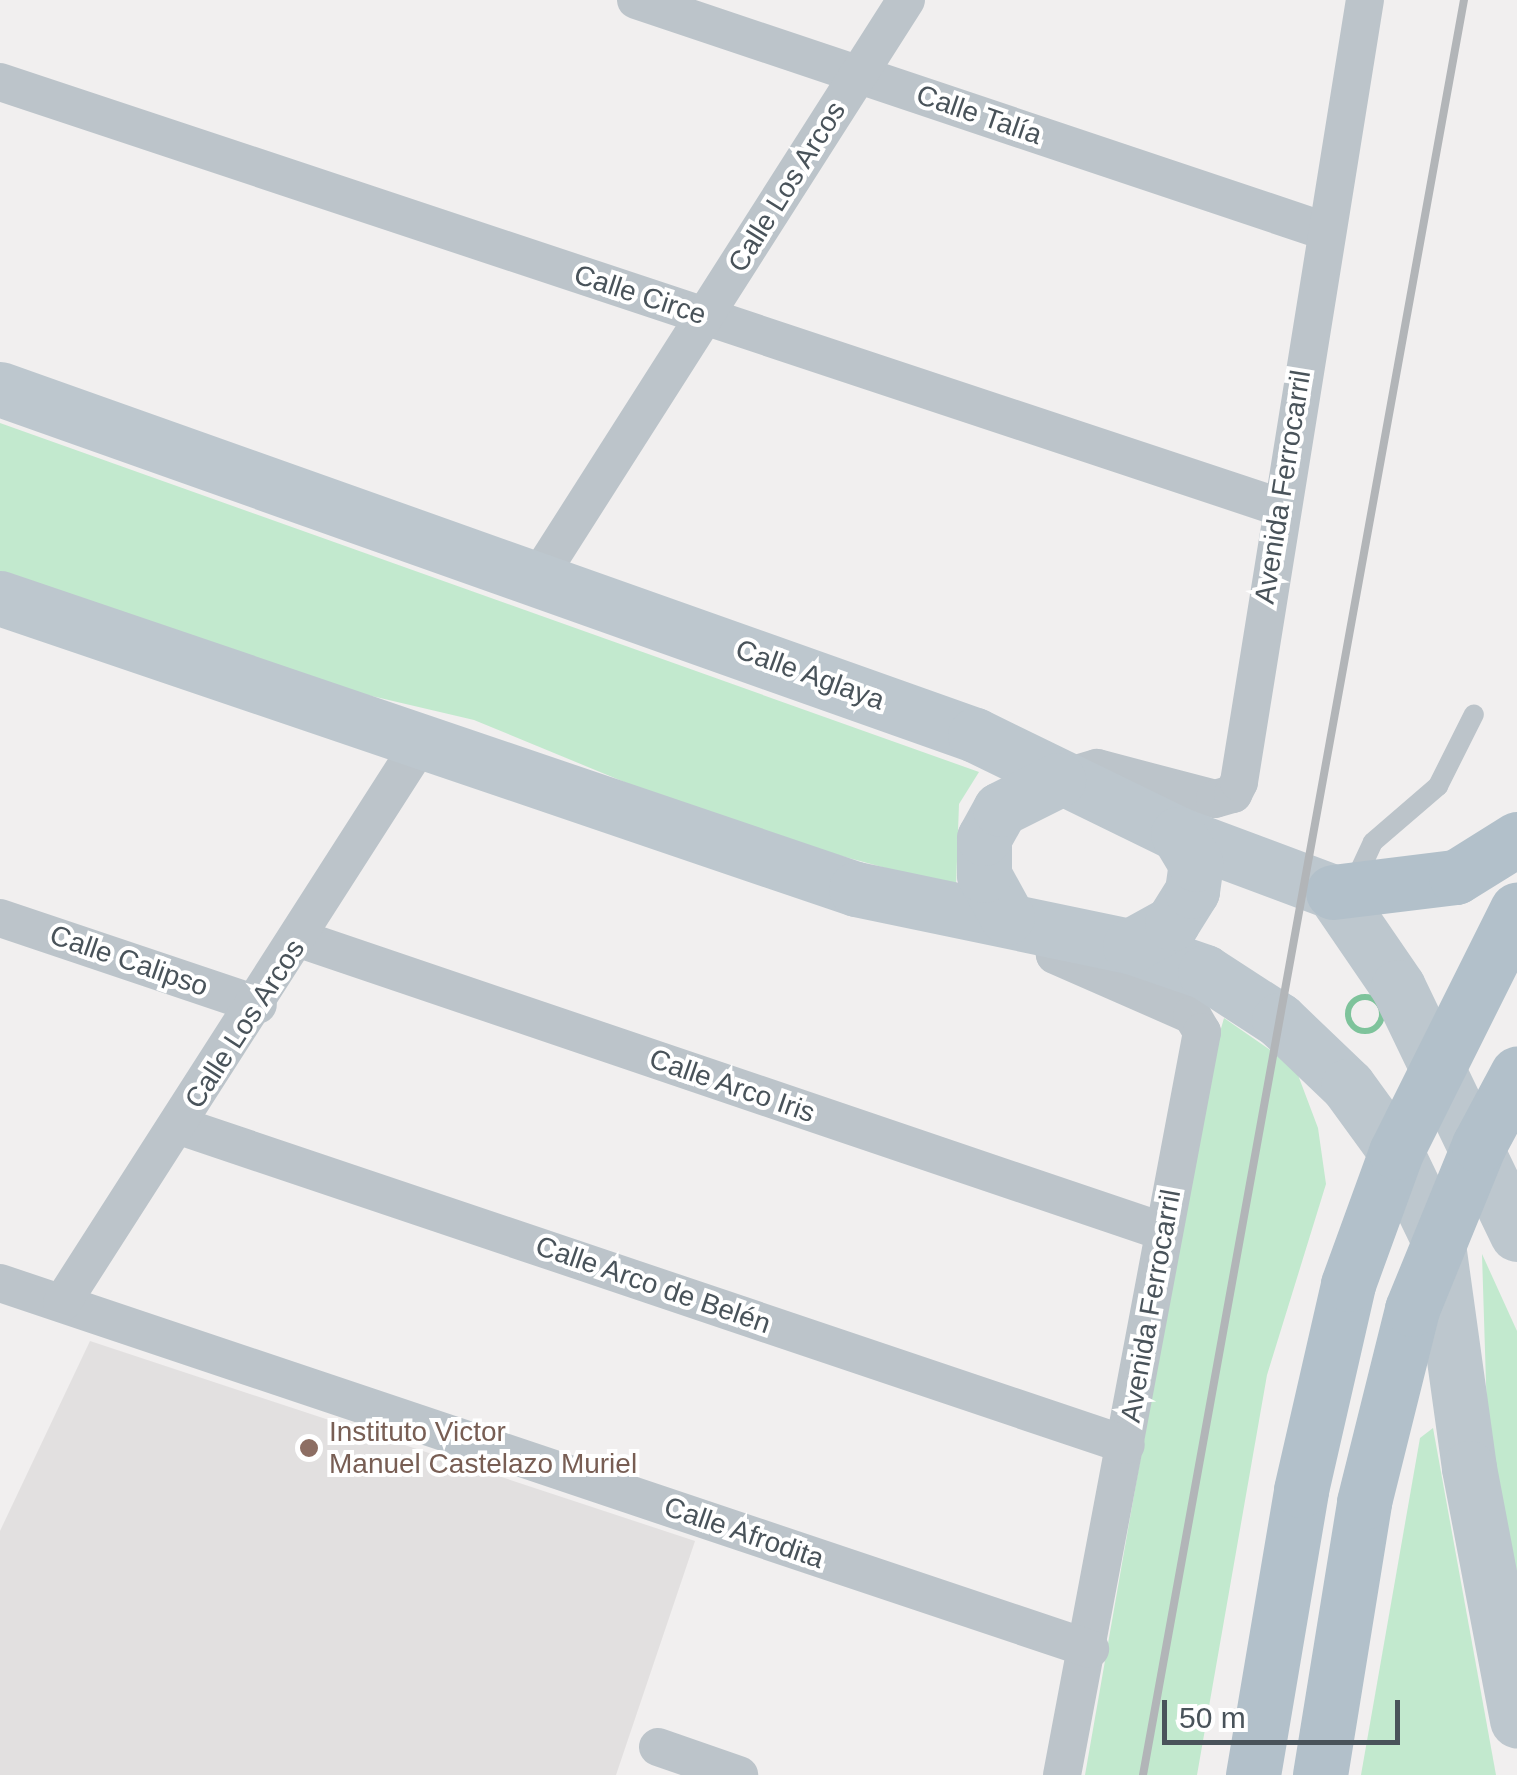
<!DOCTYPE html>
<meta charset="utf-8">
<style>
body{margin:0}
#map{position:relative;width:1517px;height:1775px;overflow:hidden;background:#f1efef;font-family:Arial,sans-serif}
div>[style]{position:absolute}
.education>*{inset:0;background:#e2e0e0}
.green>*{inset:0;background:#c2e9ce}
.path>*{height:6px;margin-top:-3px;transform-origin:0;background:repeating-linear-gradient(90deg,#7ec39b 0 8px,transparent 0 13px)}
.path>.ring{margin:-3px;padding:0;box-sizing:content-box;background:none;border:6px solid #7ec39b;border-radius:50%}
.lane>*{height:20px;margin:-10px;padding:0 10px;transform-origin:10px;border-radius:10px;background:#bcc4ca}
.street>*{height:38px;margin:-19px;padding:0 19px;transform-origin:19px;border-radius:19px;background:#bcc4ca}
.secondary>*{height:55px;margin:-27.5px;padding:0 27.5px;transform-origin:27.5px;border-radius:27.5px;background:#bdc7ce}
.primary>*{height:55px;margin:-27.5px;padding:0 27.5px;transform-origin:27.5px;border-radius:27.5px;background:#b2c0ca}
.rail>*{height:8px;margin:-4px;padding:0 4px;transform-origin:4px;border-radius:4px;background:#b2b5b8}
.dots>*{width:28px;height:28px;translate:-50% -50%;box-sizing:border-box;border:5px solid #fff;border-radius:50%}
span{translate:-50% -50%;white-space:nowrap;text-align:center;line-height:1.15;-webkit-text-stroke:8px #fff;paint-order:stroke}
.street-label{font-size:28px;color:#49535a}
.education-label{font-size:28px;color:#785e54}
.left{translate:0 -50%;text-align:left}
.scale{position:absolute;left:1162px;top:1700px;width:238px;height:45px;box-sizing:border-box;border:5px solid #49535a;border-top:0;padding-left:12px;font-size:30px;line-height:35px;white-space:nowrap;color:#49535a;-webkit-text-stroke:8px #fff;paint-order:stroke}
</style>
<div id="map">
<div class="education">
<div style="clip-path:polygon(90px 1341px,695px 1541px,616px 1775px,0 1775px,0 1531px)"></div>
</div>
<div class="green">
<div style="clip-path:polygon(0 423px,979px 772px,959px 804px,956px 887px,731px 826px,474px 720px,312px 682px,0 573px)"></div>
<div style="clip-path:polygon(1224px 1018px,1295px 1067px,1318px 1128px,1326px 1184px,1267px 1375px,1197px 1775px,1085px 1775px,1207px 1078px)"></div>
<div style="clip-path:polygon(1482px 1254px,1517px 1331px,1517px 1594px,1488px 1447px)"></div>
<div style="clip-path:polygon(1433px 1428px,1496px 1775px,1361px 1775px,1420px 1438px)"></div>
</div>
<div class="path">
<div class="ring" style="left:1348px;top:997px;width:28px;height:28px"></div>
</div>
<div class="lane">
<div style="left:1353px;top:885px;width:47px;rotate:-65.1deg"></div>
<div style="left:1373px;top:842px;width:86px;rotate:-40.7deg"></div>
<div style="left:1438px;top:786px;width:80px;rotate:-63.4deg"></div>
</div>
<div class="street">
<div style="left:636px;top:0;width:724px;rotate:18.54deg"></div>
<div style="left:0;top:82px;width:1348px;rotate:18.38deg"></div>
<div style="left:539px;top:576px;width:683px;rotate:-57.5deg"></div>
<div style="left:1070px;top:776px;width:28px;rotate:-17deg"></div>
<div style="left:1097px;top:768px;width:122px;rotate:14.7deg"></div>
<div style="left:1215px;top:799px;width:19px;rotate:-16deg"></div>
<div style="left:1233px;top:794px;width:13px;rotate:-63deg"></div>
<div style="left:1239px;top:782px;width:792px;rotate:-80.85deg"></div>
<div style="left:0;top:918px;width:272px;rotate:18.6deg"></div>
<div style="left:1050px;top:927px;width:28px;rotate:80deg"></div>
<div style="left:1055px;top:955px;width:150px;rotate:23.7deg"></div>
<div style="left:1192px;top:1015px;width:20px;rotate:60deg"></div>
<div style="left:1202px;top:1032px;width:756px;rotate:100.67deg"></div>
<div style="left:300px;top:939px;width:912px;rotate:18.73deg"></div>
<div style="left:180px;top:1126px;width:998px;rotate:18.63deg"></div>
<div style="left:0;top:1283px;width:1150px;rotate:18.56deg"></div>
<div style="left:62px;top:1303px;width:667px;rotate:-57.36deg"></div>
<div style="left:658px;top:1747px;width:86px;rotate:19.1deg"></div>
</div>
<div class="secondary">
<div style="left:0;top:389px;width:1035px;rotate:19.54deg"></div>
<div style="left:975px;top:735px;width:226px;rotate:26deg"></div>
<div style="left:1178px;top:834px;width:165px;rotate:20.5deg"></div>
<div style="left:1333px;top:892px;width:115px;rotate:55.6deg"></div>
<div style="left:1398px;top:987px;width:274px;rotate:64.3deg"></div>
<div style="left:0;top:598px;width:904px;rotate:18.78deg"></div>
<div style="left:856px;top:889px;width:280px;rotate:11.8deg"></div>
<div style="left:1130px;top:946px;width:79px;rotate:19.1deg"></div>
<div style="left:1205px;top:972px;width:88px;rotate:33deg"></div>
<div style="left:1279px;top:1020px;width:95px;rotate:43.7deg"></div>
<div style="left:1348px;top:1086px;width:82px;rotate:54deg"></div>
<div style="left:1396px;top:1152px;width:94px;rotate:64.2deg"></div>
<div style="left:1437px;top:1237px;width:233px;rotate:82.1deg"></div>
<div style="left:1469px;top:1468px;width:257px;rotate:79.2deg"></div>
<div style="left:1007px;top:917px;width:48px;rotate:-118.7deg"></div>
<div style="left:984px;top:875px;width:37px;rotate:-90deg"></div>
<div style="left:984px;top:838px;width:33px;rotate:-61deg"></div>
<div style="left:1000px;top:809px;width:65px;rotate:-26.6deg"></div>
<div style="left:1130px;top:946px;width:48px;rotate:-28.7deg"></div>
<div style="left:1172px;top:923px;width:38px;rotate:-58deg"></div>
<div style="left:1192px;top:891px;width:27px;rotate:-82deg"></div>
<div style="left:1196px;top:864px;width:35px;rotate:-121deg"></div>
</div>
<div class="primary">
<div style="left:1333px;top:892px;width:124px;rotate:-7deg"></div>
<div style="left:1456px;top:877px;width:72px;rotate:-31.9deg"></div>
<div style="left:1253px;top:1775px;width:289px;rotate:-80.4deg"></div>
<div style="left:1301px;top:1490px;width:211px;rotate:-77.1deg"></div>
<div style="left:1348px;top:1284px;width:140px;rotate:-70deg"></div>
<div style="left:1396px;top:1152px;width:271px;rotate:-63.5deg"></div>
<div style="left:1320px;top:1775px;width:277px;rotate:-80.8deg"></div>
<div style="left:1364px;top:1502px;width:199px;rotate:-76deg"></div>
<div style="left:1412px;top:1309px;width:177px;rotate:-67.8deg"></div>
<div style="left:1479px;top:1145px;width:81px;rotate:-61.8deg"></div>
</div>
<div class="rail">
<div style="left:1143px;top:1775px;width:1804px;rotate:-79.75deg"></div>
</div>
<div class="dots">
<div style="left:309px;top:1448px;background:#8d6e63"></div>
</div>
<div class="street-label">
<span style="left:979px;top:115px;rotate:19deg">Calle Talía</span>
<span style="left:787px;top:187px;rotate:-58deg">Calle Los Arcos</span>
<span style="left:640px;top:295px;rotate:18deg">Calle Circe</span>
<span style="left:1283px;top:487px;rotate:-81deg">Avenida Ferrocarril</span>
<span style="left:810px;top:675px;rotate:20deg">Calle Aglaya</span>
<span style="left:129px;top:961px;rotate:19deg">Calle Calipso</span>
<span style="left:245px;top:1024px;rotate:-57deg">Calle Los Arcos</span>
<span style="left:732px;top:1086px;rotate:19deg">Calle Arco Iris</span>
<span style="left:653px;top:1285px;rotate:19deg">Calle Arco de Belén</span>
<span style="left:1151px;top:1306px;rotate:-80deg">Avenida Ferrocarril</span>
<span style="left:744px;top:1533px;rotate:19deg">Calle Afrodita</span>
</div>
<div class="education-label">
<span class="left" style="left:329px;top:1448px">Instituto Victor<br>Manuel Castelazo Muriel</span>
</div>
<div class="scale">50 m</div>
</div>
